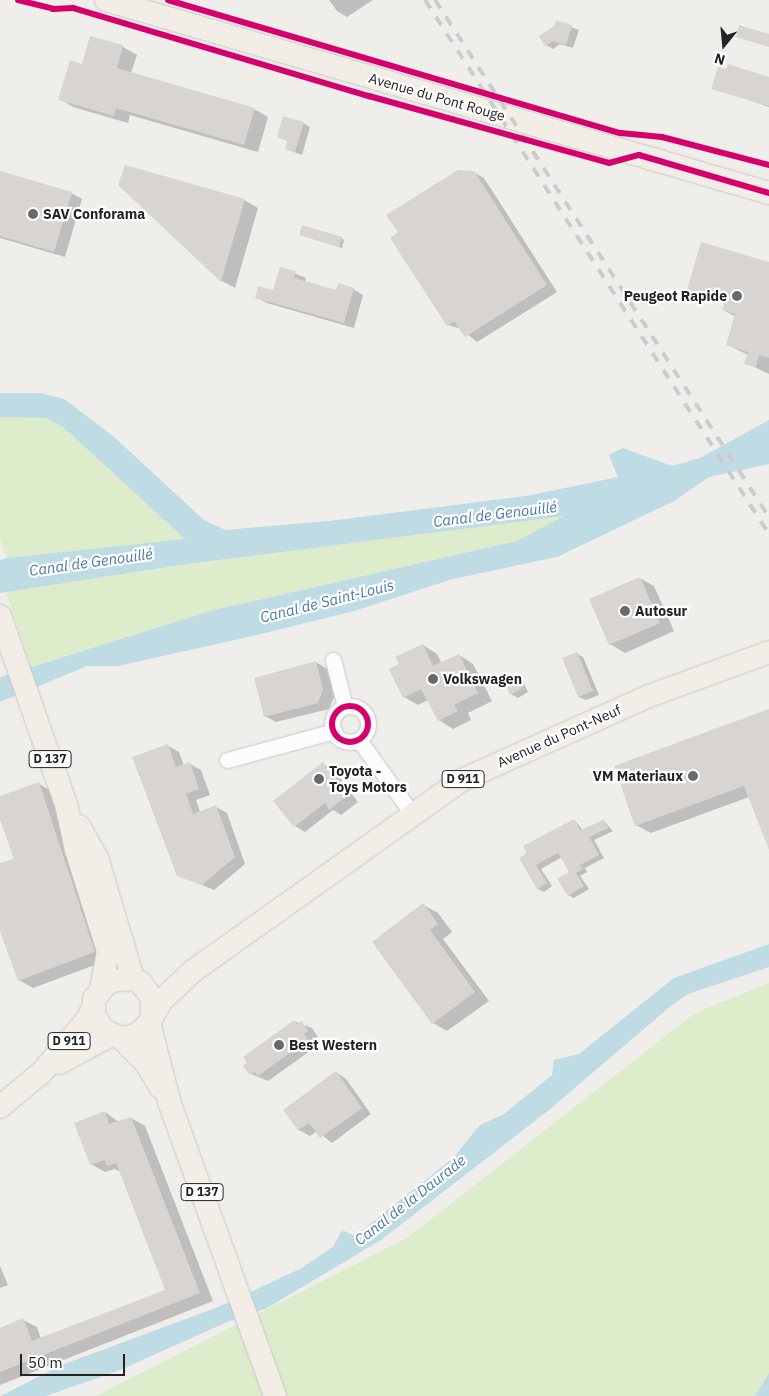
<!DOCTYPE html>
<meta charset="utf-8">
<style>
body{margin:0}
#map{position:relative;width:769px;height:1396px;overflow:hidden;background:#f0eeeb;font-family:"IBM Plex Sans",sans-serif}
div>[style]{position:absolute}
.grass>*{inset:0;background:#ddeccb}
.water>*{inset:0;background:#bfdbe3}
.shadow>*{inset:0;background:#0003}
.building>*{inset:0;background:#d7d4d2}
.roads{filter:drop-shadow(0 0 1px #c9c8c7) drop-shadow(0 0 1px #c9c8c7)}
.minor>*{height:15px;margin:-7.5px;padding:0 7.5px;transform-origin:7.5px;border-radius:7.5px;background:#fdfcfc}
.minor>.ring{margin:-7.5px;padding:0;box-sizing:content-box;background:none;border:15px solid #fdfcfc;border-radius:50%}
.primary>*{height:22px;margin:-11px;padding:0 11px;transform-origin:11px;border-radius:11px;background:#f3ede7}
.rail>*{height:4px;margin-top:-2px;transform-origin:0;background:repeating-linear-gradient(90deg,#ccc 0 10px,transparent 0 20px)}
.cycleway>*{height:6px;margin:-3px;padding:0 3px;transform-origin:3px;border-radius:3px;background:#d6006c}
.cycleway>.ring{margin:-3px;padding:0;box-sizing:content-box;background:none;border:6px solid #d6006c;border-radius:50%}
.dots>*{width:14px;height:14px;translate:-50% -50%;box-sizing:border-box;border:2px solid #fff;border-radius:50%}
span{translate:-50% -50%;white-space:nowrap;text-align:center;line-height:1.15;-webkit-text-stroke:4.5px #fff;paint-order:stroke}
.shield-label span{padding:1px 4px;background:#fff;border:1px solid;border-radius:4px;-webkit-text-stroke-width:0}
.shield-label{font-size:12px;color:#222;font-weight:700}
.street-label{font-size:14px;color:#222}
.poi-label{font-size:14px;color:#222;font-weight:700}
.left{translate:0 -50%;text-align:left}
.right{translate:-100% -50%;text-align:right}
.water-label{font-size:15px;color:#4a7aab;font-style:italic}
.north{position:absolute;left:699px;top:20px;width:50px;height:50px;-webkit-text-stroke:4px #fff;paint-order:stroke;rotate:197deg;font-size:14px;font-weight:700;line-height:20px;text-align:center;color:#222}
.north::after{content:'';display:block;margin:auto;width:18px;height:22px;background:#222;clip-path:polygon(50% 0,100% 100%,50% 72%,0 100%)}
.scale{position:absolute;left:20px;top:1354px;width:105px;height:22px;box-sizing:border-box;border:2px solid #222;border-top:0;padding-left:6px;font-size:15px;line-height:18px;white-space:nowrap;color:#222;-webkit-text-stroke:4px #fff;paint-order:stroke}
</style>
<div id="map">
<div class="grass">
<div style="clip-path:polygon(0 417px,46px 418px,63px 427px,186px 540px,7px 558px,0 539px)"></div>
<div style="clip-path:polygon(565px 516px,517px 541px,210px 611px,31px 667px,6px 592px,187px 564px)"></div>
<div style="clip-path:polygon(769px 983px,769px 1396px,96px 1396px,407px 1238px,695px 1013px)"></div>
</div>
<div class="water">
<div style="clip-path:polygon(0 393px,41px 393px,64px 399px,113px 436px,204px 520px,225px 530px,329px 521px,526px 496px,618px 477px,609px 455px,623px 448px,672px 466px,700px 458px,769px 420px,769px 464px,709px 477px,674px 501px,557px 557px,453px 579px,354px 611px,253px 636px,118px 666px,87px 666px,0 702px,0 677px,3px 676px,210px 611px,517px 541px,564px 516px,187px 564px,0 593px,0 560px,7px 558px,185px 539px,63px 427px,46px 418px,0 417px)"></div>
<div style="clip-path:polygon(769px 944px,769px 967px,688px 994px,672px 1005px,549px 1110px,381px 1240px,267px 1308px,225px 1323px,120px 1370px,46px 1396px,1px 1396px,59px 1366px,218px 1307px,300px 1269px,333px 1247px,342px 1230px,355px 1236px,452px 1159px,480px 1125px,504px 1114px,552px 1075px,554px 1060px,579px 1054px,674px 978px)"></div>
<div style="clip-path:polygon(769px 1373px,769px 1396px,755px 1396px)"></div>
</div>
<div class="shadow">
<div style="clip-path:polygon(329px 0,373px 0,347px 17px,337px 11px)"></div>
<div style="clip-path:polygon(557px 22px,579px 30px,573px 48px,560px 44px,553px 49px,546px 45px)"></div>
<div style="clip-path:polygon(91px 37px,123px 47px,137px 55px,131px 73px,254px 109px,268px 117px,258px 152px,130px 115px,128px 123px,73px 107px,60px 99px,83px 66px)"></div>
<div style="clip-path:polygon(769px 78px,769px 107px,713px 88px)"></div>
<div style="clip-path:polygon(303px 123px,310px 127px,302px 155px,286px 149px,288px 141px,278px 137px)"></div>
<div style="clip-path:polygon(0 172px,71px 193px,82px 199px,65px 257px,0 238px)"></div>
<div style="clip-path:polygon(473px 172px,484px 178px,557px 292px,477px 342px,461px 329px,448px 325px,400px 233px)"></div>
<div style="clip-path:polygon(120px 184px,244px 200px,258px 208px,235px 288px,222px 281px)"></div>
<div style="clip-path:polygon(300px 235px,341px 238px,344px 240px,342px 248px)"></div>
<div style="clip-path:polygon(769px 266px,769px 374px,746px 363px,748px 355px,728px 345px,736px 317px,723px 310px,725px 304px,689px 289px)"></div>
<div style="clip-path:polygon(281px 268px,306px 278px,305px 283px,337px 291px,353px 289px,363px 295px,354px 328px,267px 303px,256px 297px,274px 292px)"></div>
<div style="clip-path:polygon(640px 578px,654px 586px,674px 631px,625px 653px,610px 644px)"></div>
<div style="clip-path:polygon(423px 645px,437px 654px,442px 664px,459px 655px,473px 664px,492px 701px,468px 713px,471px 720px,453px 729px,439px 720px,428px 700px,418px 705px,404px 697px,401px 665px)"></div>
<div style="clip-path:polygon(576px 653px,583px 657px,599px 695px,586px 700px,579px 697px,564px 658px)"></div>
<div style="clip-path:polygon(316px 662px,327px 669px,334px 697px,329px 709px,276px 722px,265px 716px)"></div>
<div style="clip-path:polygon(516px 677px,523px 681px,528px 692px,518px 698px,511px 694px)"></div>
<div style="clip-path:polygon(769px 711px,769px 841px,749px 797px,651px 833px,636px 825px)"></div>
<div style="clip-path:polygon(168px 746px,179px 752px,184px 766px,190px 764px,201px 770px,210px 795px,196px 800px,200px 812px,216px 807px,227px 813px,245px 864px,214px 890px,178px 875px)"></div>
<div style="clip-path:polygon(323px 764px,334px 770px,358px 802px,341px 815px,333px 810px,305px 832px,295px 826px)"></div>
<div style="clip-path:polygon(39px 784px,53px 792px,108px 960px,33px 988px,19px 980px,0 927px,0 865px,15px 859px,0 816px,0 798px)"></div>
<div style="clip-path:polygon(574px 820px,583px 830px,604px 821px,613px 831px,594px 840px,604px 858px,585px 868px,587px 872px,580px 876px,589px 889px,574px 898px,568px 895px,571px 872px,562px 857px,541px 869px,552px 886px,544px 892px,538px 889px,520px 858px)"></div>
<div style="clip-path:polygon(423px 905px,438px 913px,452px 932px,443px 939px,489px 1001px,447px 1031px,433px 1023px)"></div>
<div style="clip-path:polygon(294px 1021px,312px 1028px,318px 1037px,313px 1040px,317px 1046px,268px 1081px,251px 1074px)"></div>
<div style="clip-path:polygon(336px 1072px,346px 1079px,371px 1114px,332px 1143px,317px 1131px,310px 1136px,299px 1130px,285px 1110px)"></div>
<div style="clip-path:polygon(105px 1112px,119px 1122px,131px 1118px,145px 1126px,213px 1301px,0 1385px,0 1329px,23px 1320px,37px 1327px,41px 1339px,167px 1291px,121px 1172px,114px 1169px,105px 1172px,91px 1164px)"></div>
<div style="clip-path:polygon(0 1266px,8px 1285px,0 1288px)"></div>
</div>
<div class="building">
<div style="clip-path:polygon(556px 20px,572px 25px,566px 45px,553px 41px,545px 46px,539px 36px,554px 26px)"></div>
<div style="clip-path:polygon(739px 25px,769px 34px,769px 47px,736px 37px)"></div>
<div style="clip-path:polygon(90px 36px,123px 45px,117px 68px,255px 108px,244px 145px,116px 108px,114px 116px,58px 100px,70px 60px,82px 64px)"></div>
<div style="clip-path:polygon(728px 64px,769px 77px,769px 106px,711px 89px,718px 67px,726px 69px)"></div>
<div style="clip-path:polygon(283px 116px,304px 122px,295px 152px,285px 150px,287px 140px,277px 137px)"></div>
<div style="clip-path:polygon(125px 165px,245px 199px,221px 282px,118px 185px)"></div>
<div style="clip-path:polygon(458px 170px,474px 171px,547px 285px,465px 337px,454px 321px,447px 326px,390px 238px,398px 232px,386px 215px)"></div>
<div style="clip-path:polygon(0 171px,72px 192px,54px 252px,0 236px)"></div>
<div style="clip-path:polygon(302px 225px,342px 237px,339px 247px,299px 235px)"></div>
<div style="clip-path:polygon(701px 242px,769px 262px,769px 358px,759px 355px,756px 367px,744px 364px,748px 352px,726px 345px,735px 314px,722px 310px,725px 301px,687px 290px)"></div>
<div style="clip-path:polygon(280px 267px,296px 271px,294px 278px,336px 290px,338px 283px,354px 288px,344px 323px,255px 298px,258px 286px,273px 290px)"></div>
<div style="clip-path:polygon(640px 577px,660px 623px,609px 645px,589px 599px)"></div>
<div style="clip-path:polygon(423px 644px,433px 666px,459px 654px,478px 693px,454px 705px,458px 711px,438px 721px,421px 689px,403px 698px,389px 669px,399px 664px,395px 657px)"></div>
<div style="clip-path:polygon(577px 652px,593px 691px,578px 697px,562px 658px)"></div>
<div style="clip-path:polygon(316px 661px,323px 690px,318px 703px,264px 717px,254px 678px)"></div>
<div style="clip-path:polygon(516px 675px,522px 688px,510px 695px,504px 681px)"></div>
<div style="clip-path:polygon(769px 709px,769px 850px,744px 786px,635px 826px,614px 766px)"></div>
<div style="clip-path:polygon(168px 744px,176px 767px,190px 762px,199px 789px,186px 794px,193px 814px,216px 805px,235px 857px,202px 885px,177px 876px,132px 757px)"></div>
<div style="clip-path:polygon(323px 762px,348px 795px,329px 810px,325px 803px,294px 827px,273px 801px)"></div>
<div style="clip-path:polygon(39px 782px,95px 952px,18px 981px,0 931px,0 863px,14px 859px,0 820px,0 796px)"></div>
<div style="clip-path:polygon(574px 819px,580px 830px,604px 820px,608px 828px,589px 837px,599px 855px,580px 865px,583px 869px,576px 873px,584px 886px,568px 896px,557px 879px,569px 872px,558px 853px,536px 865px,547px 883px,537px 889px,519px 858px,527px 854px,523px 846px)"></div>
<div style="clip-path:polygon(423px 903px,438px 924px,430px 930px,475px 992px,432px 1024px,372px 942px)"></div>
<div style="clip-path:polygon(294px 1020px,297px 1024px,302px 1021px,308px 1031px,304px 1034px,308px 1040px,258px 1076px,255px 1072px,250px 1075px,243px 1066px,247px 1062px,243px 1057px)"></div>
<div style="clip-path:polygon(336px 1071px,362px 1108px,320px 1138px,309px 1123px,298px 1130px,283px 1110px)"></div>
<div style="clip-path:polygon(105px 1111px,109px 1124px,131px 1117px,200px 1293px,0 1372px,0 1328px,23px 1318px,32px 1341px,165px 1290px,116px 1163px,107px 1166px,105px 1160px,90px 1165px,74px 1123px)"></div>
</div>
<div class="roads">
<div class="minor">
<div style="left:333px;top:660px;width:48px;rotate:75.4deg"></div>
<div class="ring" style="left:332px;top:706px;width:21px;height:21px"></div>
<div style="left:359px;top:740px;width:92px;rotate:54.2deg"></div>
<div style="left:227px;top:760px;width:111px;rotate:-15.2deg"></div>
</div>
<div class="primary">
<div style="left:106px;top:0;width:691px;rotate:16.23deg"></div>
<div style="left:0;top:616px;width:199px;rotate:70.7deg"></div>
<div style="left:66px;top:804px;width:47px;rotate:77.7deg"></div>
<div style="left:76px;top:850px;width:106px;rotate:72.4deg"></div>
<div style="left:108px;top:951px;width:36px;rotate:100deg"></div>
<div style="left:79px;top:826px;width:37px;rotate:61deg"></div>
<div style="left:97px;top:858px;width:126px;rotate:73.4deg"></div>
<div style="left:152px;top:1017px;width:19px;rotate:-90deg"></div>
<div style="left:152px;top:998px;width:19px;rotate:-126deg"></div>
<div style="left:141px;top:983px;width:9px;rotate:-153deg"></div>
<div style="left:133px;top:979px;width:24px;rotate:175deg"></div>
<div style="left:109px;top:981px;width:23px;rotate:130deg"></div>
<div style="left:94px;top:999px;width:16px;rotate:90deg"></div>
<div style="left:94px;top:1015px;width:17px;rotate:59deg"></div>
<div style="left:103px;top:1030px;width:20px;rotate:24deg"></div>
<div style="left:121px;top:1038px;width:16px;rotate:-11deg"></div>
<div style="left:137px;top:1035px;width:17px;rotate:-45deg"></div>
<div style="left:149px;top:1023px;width:25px;rotate:-61deg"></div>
<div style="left:161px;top:1001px;width:44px;rotate:-43.2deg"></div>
<div style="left:193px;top:971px;width:330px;rotate:-35.4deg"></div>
<div style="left:462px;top:780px;width:205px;rotate:-24.2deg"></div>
<div style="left:649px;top:696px;width:128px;rotate:-20.1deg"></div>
<div style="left:149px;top:1023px;width:84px;rotate:75.5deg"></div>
<div style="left:170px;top:1104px;width:310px;rotate:70.2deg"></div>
<div style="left:121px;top:1038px;width:35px;rotate:45deg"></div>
<div style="left:146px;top:1063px;width:29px;rotate:59deg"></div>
<div style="left:59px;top:1063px;width:59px;rotate:-28.3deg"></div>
<div style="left:0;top:1107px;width:53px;rotate:-39.7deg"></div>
<div style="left:41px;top:1073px;width:70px;rotate:-49deg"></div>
<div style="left:87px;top:1020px;width:14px;rotate:-65deg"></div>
</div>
</div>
<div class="rail">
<div style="left:425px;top:0;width:635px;rotate:57.21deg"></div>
<div style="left:435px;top:0;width:616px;rotate:57.14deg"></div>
</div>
<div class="cycleway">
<div style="left:18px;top:0;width:36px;rotate:14deg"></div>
<div style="left:53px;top:9px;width:20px;rotate:-3deg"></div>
<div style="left:73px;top:8px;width:309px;rotate:16.6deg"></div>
<div style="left:369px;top:96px;width:249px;rotate:15.6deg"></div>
<div style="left:609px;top:163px;width:31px;rotate:-15deg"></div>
<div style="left:639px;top:155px;width:135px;rotate:16.3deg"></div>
<div style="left:168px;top:0;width:472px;rotate:16.4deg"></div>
<div style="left:621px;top:133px;width:41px;rotate:5.6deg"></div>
<div style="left:662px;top:137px;width:111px;rotate:14.7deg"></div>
<div class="ring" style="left:332px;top:706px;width:30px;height:30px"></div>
</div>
<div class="dots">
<div style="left:33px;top:214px;background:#6a6968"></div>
<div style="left:737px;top:296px;background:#6a6968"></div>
<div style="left:625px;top:611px;background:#6a6968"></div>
<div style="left:433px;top:679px;background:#6a6968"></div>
<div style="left:693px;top:776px;background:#6a6968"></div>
<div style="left:319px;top:779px;background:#6a6968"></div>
<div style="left:279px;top:1045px;background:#6a6968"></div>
</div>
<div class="shield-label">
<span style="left:50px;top:759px">D 137</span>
<span style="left:463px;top:779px">D 911</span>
<span style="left:69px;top:1041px">D 911</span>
<span style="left:202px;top:1192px">D 137</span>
</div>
<div class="street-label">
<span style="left:437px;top:97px;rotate:16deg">Avenue du Pont Rouge</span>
<span style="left:559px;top:736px;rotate:-24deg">Avenue du Pont-Neuf</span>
</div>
<div class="poi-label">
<span class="left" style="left:43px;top:214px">SAV Conforama</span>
<span class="right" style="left:727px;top:296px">Peugeot Rapide</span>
<span class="left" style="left:635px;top:611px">Autosur</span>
<span class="left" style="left:443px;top:679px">Volkswagen</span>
<span class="left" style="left:329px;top:779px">Toyota -<br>Toys Motors</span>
<span class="right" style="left:683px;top:776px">VM Materiaux</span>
<span class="left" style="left:289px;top:1045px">Best Western</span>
</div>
<div class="water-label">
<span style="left:495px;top:514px;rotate:-7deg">Canal de Genouillé</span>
<span style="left:91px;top:562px;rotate:-8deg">Canal de Genouillé</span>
<span style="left:327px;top:601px;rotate:-14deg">Canal de Saint-Louis</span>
<span style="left:410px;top:1200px;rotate:-38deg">Canal de la Daurade</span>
</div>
<div class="north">N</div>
<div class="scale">50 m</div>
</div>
